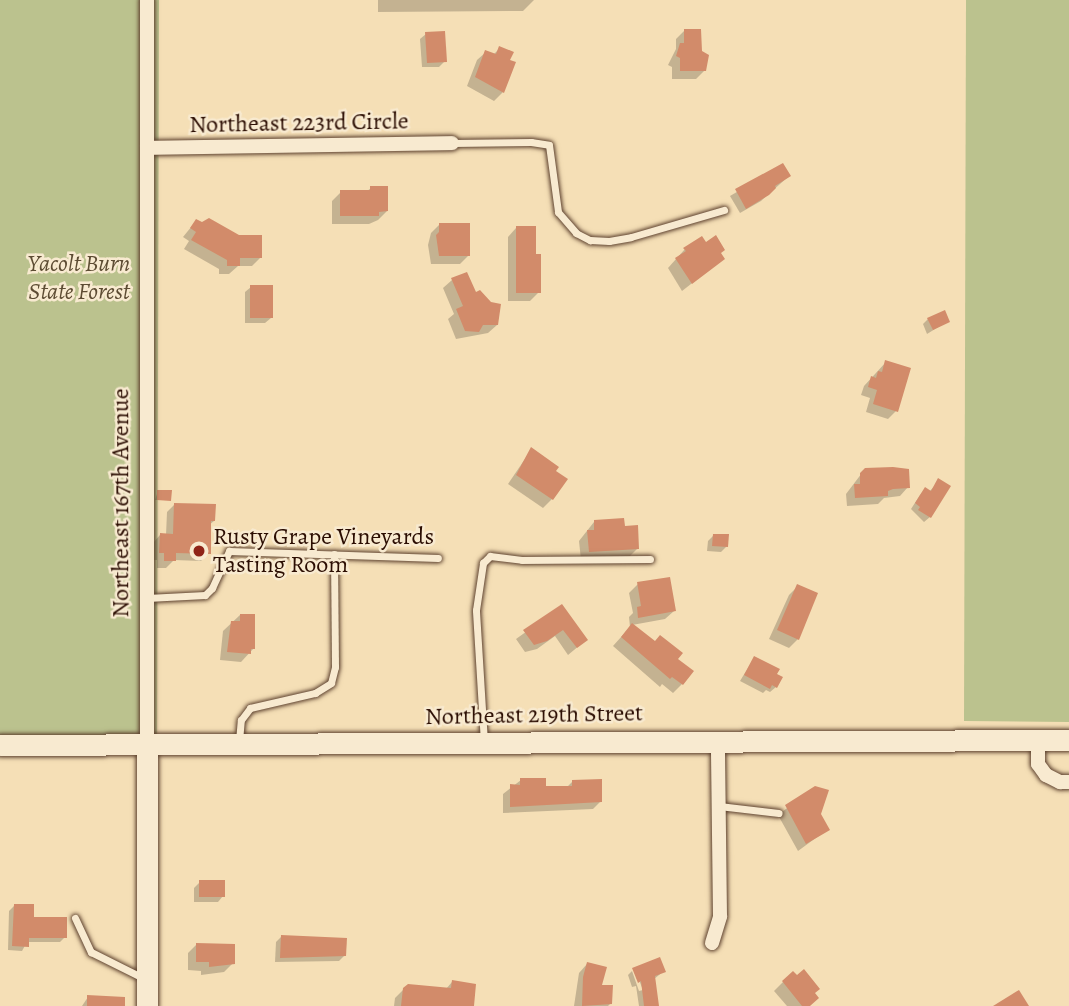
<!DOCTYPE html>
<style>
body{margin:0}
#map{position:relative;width:1069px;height:1006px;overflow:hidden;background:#f5dfb6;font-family:Alegreya,serif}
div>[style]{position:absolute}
.green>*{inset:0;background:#bbc28e}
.shadow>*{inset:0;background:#0003}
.building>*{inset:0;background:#d28b6a}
.roads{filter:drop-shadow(0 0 2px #5e422f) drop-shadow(0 0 2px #5e422f)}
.lane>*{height:7px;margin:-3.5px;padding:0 3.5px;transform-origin:3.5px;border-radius:3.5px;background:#f8ead0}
.street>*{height:14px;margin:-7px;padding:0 7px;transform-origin:7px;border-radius:7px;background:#f8ead0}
.secondary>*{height:21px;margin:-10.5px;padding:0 10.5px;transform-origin:10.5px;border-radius:10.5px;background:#f8ead0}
.dots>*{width:19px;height:19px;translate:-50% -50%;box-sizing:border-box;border:4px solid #f8ead0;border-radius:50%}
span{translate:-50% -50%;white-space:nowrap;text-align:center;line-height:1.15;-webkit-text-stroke:5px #f8ead0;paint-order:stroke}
.street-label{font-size:24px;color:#2b0d02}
.park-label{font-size:24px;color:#5d4c33;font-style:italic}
.poi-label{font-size:24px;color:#2b0d02}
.left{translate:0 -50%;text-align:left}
</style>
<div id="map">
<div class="green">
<div style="clip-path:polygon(0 0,159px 0,157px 754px,0 756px)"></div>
<div style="clip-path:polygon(966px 0,1069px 0,1069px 722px,964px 721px)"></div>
</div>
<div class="shadow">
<div style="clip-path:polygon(378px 0,534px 0,523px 11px,378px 12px)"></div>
<div style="clip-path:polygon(685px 30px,700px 52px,705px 70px,696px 79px,672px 79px,672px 67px,668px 65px,676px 49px,676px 39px)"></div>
<div style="clip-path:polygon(426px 34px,445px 61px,439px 67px,422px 67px,420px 39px)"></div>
<div style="clip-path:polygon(500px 48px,503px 92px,494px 101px,467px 86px,477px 60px,486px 52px,493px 55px)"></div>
<div style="clip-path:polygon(783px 165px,789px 176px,761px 201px,740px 213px,730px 196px)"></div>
<div style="clip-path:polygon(371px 188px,387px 211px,378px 220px,369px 224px,332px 224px,332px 201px,341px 192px,366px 192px)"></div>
<div style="clip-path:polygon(196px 221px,261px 257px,252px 266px,238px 266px,229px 274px,219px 274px,219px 269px,184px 249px,189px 241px,183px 237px)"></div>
<div style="clip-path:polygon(440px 224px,469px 255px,460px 264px,431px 264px,428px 245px,431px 233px)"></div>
<div style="clip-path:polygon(516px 228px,534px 256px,539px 292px,530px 301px,508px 301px,508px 237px)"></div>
<div style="clip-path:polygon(705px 244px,723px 259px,682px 291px,668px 268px,685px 249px)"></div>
<div style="clip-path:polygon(452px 280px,490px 304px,497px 325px,488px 333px,456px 339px,448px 319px,454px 314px,443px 288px)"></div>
<div style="clip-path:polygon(251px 287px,271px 318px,265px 323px,245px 323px,245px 292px)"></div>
<div style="clip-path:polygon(928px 319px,948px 321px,927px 334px,923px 324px)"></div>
<div style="clip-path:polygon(886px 362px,896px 411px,888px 419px,866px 412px,870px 398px,861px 395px,864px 386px)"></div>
<div style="clip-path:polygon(531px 450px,554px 471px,552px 499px,543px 508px,508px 484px)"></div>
<div style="clip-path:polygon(865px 469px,908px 487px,900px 496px,884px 498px,878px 504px,847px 506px,846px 494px)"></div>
<div style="clip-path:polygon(939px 481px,930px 517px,924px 522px,911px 509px,920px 495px,925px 489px,929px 492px)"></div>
<div style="clip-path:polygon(158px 491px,170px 500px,155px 500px)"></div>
<div style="clip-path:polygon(174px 505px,214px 521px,209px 525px,209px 553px,201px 561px,174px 560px,166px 568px,157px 568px,157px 560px,152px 560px,153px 543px,160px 535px,166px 535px,167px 512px)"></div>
<div style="clip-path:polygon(594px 522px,623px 528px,638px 548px,629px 557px,581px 560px,579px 541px)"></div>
<div style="clip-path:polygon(713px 536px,727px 546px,721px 552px,707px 551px,708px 541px)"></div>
<div style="clip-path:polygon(638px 584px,674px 611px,665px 619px,632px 625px,676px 659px,682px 684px,673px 693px,662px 684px,660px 687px,613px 646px,630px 627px,629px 617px,633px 613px,629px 593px)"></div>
<div style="clip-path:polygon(798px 586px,798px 639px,789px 648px,769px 639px,789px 595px)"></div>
<div style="clip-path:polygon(562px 606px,586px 640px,568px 655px,555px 636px,537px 649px,525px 652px,516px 639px)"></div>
<div style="clip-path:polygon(240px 615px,254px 648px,241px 662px,220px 660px,223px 631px)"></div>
<div style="clip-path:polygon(754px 658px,776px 687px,770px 692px,766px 690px,763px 693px,740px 681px)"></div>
<div style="clip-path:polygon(521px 780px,544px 787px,567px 787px,573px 781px,601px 801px,593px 809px,503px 813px,503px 794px)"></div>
<div style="clip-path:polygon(815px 787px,819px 814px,828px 829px,798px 851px,778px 815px)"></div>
<div style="clip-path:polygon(200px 882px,223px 896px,218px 902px,194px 902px,194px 888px)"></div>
<div style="clip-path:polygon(14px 906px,32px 919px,65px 937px,60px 942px,27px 942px,22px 951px,8px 950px,9px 911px)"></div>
<div style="clip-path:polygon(281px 937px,345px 955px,339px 961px,275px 962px,276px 942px)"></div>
<div style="clip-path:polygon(197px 944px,233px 963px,224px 972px,201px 975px,201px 971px,188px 970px,188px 953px)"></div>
<div style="clip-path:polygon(587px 964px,611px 1003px,608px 1006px,574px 1006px,579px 973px)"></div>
<div style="clip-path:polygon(635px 970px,664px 971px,654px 979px,657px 1006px,639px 1006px,636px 986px,632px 987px,628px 975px,632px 971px,639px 991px,643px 990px)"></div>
<div style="clip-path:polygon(452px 982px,472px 1006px,394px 1006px,395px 998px,404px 989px,446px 989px)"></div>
<div style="clip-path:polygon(783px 982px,813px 993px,809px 1006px,787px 1006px,774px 991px)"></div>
<div style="clip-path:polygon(88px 997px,104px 1006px,82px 1006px)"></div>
</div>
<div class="building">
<div style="clip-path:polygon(684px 29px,701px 29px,702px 51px,709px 55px,706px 71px,680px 71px,680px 58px,676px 56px,680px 43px,684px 43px)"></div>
<div style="clip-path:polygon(445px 31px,447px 62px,427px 63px,425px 32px)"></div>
<div style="clip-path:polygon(499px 46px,514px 52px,510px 60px,516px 62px,504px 93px,475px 77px,485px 50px,496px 54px)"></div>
<div style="clip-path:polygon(783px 163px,791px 176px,775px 186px,776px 188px,769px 195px,746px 209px,735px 189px)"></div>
<div style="clip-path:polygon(370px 186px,388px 186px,388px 211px,379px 212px,379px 216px,340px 216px,340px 190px,370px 190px)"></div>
<div style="clip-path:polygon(209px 218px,239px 235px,262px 235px,262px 258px,240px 258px,240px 266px,227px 266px,227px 260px,191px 240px,196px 232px,190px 228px,196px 219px,202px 222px)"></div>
<div style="clip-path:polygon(439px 223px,470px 223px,470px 256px,439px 256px,436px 235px,439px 232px)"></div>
<div style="clip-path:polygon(516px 226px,536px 226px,536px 254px,541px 254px,541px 293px,516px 293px)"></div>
<div style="clip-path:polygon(716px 235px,725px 250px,721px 253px,725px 259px,692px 284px,675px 258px,686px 251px,683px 248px,702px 236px,706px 242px)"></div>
<div style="clip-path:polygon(467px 272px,476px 292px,480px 290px,491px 302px,501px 304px,498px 325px,483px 325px,479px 332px,465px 331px,456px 309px,463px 306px,451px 278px)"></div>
<div style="clip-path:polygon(250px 285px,273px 285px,273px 318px,250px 318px)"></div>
<div style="clip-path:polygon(945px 310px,950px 322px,933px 330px,927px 318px)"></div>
<div style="clip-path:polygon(885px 360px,911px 368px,898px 412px,873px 404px,877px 390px,868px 387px,871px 376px,876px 378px,878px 371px,882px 372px)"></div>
<div style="clip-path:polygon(531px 447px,559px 467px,556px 471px,568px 479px,553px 500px,516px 475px)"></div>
<div style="clip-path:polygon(893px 467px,909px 469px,910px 488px,893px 489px,888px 491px,888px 496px,855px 498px,854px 484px,860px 484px,860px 473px,865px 468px)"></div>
<div style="clip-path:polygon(938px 478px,951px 486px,931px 518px,918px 510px,920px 507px,915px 503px,925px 487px,931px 491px)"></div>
<div style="clip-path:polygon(157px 490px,172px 490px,171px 501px,157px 500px)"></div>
<div style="clip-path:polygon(174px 503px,216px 504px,215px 521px,211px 521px,211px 554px,176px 553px,176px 561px,164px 561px,164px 553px,159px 553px,160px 533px,173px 534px)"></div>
<div style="clip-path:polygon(624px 518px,625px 526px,638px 525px,639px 549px,589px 552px,587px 530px,594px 530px,594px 520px)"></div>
<div style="clip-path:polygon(713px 534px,729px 534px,728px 547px,712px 546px)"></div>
<div style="clip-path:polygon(670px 577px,676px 611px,638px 618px,637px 607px,641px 606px,637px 582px)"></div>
<div style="clip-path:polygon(797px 584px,818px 593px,799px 640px,777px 630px)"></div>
<div style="clip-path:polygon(562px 604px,588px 640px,577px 648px,563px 630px,547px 641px,534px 645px,523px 630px)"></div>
<div style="clip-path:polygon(240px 614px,255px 614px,255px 649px,251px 649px,251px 654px,227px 652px,231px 621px,240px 621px)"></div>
<div style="clip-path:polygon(632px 623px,655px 641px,660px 635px,683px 653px,678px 659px,694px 671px,683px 685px,672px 677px,670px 679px,621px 637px)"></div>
<div style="clip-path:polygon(754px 656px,780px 669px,777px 674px,783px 677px,777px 688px,772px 685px,770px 689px,744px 675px)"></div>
<div style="clip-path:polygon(520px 778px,546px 778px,546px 786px,572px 786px,572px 780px,602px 779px,602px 802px,510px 807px,510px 784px,520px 785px)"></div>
<div style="clip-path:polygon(815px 786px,829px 790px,821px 814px,830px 830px,806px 844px,785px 805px)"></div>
<div style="clip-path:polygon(199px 880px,225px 880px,225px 897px,199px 897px)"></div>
<div style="clip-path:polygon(14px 904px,34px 904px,34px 917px,67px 917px,67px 938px,29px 938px,29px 947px,12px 946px)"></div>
<div style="clip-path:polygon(281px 935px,347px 938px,346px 956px,280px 958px)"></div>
<div style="clip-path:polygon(196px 943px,235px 944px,235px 964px,209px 967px,209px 962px,196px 962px)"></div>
<div style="clip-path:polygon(660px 957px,666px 972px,655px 976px,659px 1006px,644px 1006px,641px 981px,638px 983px,632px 968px)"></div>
<div style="clip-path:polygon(587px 962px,607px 967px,602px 985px,613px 985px,612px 1004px,582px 1006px,583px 977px)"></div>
<div style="clip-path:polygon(804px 969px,820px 989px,815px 993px,819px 998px,810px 1006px,802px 1006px,782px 981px,793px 971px,797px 975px)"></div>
<div style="clip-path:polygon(452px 980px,476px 984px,474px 1006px,401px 1006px,403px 988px,408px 984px,451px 988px)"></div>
<div style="clip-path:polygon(1019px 990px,1029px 1006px,993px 1006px)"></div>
<div style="clip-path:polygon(87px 995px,125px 997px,125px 1006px,87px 1006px)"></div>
</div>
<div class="roads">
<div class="lane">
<div style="left:452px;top:143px;width:79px;rotate:-0.7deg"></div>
<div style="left:531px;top:142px;width:18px;rotate:9deg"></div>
<div style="left:549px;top:145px;width:68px;rotate:82.3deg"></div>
<div style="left:558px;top:212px;width:28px;rotate:49deg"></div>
<div style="left:576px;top:233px;width:16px;rotate:27deg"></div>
<div style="left:590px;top:240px;width:19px;rotate:3deg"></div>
<div style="left:609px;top:241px;width:22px;rotate:-10deg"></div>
<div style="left:631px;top:237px;width:97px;rotate:-16.2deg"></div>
<div style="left:147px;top:598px;width:58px;rotate:-3deg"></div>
<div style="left:205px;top:595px;width:10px;rotate:-45deg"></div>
<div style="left:212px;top:588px;width:41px;rotate:-65.3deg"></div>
<div style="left:229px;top:551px;width:209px;rotate:1.9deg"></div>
<div style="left:239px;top:741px;width:21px;rotate:-85deg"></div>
<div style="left:241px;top:720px;width:15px;rotate:-53deg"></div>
<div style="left:250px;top:708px;width:67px;rotate:-13deg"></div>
<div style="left:315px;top:693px;width:19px;rotate:-32deg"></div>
<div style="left:331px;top:683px;width:16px;rotate:-76deg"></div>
<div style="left:335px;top:667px;width:113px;rotate:-90.5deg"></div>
<div style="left:484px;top:742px;width:132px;rotate:-93.5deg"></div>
<div style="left:476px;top:610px;width:48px;rotate:-81.5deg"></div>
<div style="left:483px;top:563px;width:10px;rotate:-45deg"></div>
<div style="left:490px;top:556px;width:32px;rotate:7deg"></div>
<div style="left:522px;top:560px;width:128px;rotate:-0.4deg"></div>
<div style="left:719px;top:806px;width:60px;rotate:6.7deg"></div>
<div style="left:75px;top:918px;width:38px;rotate:65deg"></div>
<div style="left:91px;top:952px;width:58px;rotate:26.6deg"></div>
</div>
<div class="street">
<div style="left:147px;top:148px;width:305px;rotate:-0.9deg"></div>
<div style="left:1038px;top:740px;width:24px;rotate:90deg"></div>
<div style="left:1038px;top:764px;width:14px;rotate:54deg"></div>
<div style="left:1046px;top:775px;width:16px;rotate:27deg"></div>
<div style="left:1060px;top:782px;width:9px"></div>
<div style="left:147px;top:745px;width:745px;rotate:-90deg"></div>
<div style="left:712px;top:943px;width:28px;rotate:-73deg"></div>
<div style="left:720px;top:916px;width:176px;rotate:-90.7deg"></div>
</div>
<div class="secondary">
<div style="left:0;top:745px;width:1069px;rotate:-0.27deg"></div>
<div style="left:147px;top:1006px;width:261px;rotate:-90deg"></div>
</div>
</div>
<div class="dots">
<div style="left:199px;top:551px;background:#8f2418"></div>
</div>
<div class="street-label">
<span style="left:299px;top:123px;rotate:-1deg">Northeast 223rd Circle</span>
<span style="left:121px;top:503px;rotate:-90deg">Northeast 167th Avenue</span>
<span style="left:534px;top:715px;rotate:-1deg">Northeast 219th Street</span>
</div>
<div class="park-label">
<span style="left:79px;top:278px">Yacolt Burn<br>State Forest</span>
</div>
<div class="poi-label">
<span class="left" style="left:213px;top:551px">Rusty Grape Vineyards<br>Tasting Room</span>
</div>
</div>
